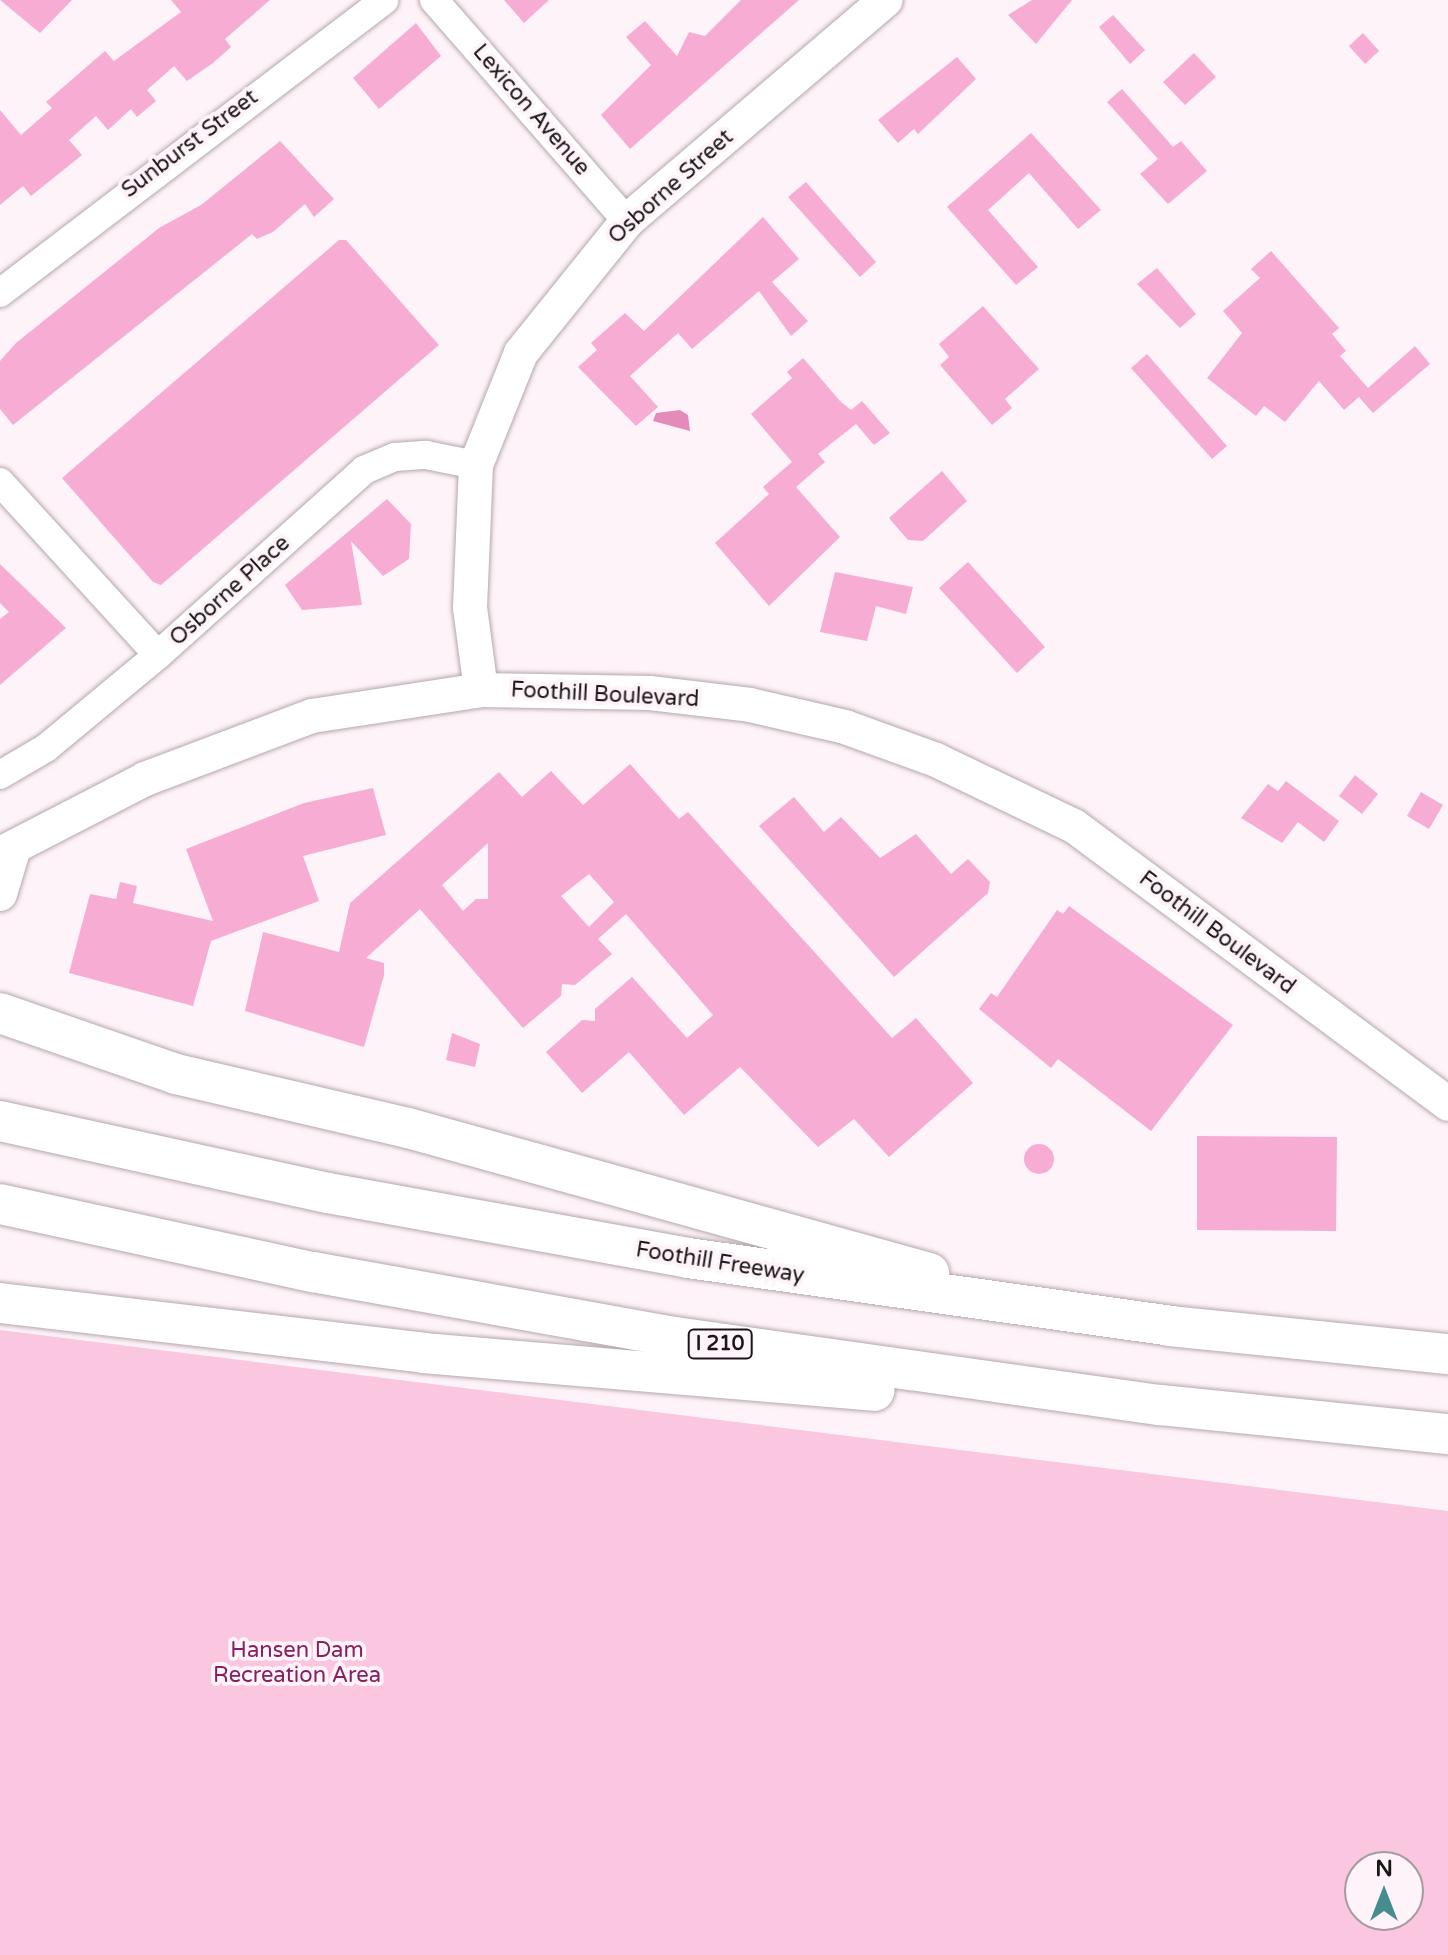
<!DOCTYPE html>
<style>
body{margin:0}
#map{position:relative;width:1448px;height:1955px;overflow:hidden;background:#fef3f8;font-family:"Varela Round",sans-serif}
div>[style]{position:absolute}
.green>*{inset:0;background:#fac6e0}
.water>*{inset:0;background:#e48bba}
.building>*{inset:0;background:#f7add3}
.round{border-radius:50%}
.roads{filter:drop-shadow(0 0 2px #b4a7ad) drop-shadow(0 0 2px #b4a7ad)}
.minor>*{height:28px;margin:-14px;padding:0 14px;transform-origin:14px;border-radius:14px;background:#fff}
.major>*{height:34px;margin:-17px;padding:0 17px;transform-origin:17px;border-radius:17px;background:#fff}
.highway>*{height:40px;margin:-20px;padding:0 20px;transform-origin:20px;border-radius:20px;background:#fff}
span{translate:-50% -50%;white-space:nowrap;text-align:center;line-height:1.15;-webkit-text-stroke:8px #fef3f8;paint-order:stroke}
.shield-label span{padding:2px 6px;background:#fef3f8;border:2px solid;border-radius:6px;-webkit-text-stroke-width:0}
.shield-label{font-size:20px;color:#1a1618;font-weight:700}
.street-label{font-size:22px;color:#1a1618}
.park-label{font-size:22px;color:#872060}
.north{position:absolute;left:1344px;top:1851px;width:80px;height:80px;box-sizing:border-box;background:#fef3f8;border:2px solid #a39b9e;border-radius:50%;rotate:0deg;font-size:22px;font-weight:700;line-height:32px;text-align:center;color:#1a1618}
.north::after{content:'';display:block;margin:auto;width:28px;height:36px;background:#458d8f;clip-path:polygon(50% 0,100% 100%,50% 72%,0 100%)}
</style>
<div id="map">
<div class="green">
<div style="clip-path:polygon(evenodd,0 1330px,1448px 1511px,1448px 1955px,0 1955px,0 1330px,1360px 1867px,1408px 1867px,1408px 1915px,1360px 1915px,1360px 1867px)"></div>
</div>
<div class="water">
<div style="clip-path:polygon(680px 410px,688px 415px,690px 431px,653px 421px,656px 413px)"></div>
</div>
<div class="building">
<div style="clip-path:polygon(0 0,72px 0,40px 33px)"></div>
<div style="clip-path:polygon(171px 0,270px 0,225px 39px,231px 47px,213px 63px,187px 81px,174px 66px,147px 90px,156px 101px,137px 117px,131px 109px,108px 130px,96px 116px,69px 140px,82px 155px,31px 196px,23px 186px,0 205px,0 110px,21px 135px,52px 108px,46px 102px,105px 51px,114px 61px,181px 12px)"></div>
<div style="clip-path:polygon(504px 0,549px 0,524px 23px)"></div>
<div style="clip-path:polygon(741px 0,799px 0,630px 149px,601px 115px,651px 65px,626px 37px,645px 21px,677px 56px,689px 32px,705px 36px)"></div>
<div style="clip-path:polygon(1032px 0,1072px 0,1036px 44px,1008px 15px)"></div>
<div style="clip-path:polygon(1113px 15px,1145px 50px,1130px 64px,1099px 27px)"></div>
<div style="clip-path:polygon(416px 23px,441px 56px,379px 109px,353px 78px)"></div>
<div style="clip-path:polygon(1363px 33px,1379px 51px,1365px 64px,1349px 46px)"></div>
<div style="clip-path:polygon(1194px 53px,1216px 77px,1185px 105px,1163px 82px)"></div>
<div style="clip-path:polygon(957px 57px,976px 79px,918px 134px,914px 129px,898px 143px,878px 120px)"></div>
<div style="clip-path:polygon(1122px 89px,1173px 147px,1181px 141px,1207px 171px,1168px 204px,1140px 174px,1158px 159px,1107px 102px)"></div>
<div style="clip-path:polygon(1031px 133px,1101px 210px,1078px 229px,1029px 173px,988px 210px,1038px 267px,1016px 285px,947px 207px)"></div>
<div style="clip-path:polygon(280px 141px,334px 199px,314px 217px,305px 204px,273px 232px,257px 239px,252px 234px,13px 425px,0 409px,0 361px,16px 343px,159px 228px,201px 205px)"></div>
<div style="clip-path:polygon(806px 182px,876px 262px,860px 277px,788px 197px)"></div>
<div style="clip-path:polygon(763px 217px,799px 259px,772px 282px,808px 321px,791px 336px,759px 291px,692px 349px,678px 333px,630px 376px,658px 407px,636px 426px,578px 367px,597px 350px,591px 343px,625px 313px,644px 331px)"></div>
<div style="clip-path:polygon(339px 240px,346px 240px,439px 345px,161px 585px,153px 582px,62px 478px)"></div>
<div style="clip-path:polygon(1271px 251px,1339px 328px,1332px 334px,1346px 351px,1340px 356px,1368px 388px,1415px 346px,1430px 364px,1373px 413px,1359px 397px,1344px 410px,1319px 381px,1285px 422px,1264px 406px,1256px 416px,1207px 378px,1242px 333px,1223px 311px,1260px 278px,1251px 269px)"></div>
<div style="clip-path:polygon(1157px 268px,1196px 314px,1180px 328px,1137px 284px)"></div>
<div style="clip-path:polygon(983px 306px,1039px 369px,1005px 399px,1012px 408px,992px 425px,940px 365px,949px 357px,939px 344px)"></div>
<div style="clip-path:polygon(1147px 354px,1227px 446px,1212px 459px,1131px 368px)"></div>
<div style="clip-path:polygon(803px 358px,840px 401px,851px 410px,862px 401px,890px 433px,874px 445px,856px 424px,818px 454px,825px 462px,796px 487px,840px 537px,769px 606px,715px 543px,769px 494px,763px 487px,792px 462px,751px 414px,792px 378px,787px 372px)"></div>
<div style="clip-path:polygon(942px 471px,967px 501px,923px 541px,908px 540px,889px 518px)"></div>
<div style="clip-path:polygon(387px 499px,411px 524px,409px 559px,383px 576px,351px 541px,362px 605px,302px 610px,285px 585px)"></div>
<div style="clip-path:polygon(968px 562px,1045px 647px,1017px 673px,939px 588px)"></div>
<div style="clip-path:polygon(0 564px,66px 628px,0 685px,0 619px,9px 612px,0 603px)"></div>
<div style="clip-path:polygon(835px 572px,913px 587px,906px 614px,876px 606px,867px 641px,820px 632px)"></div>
<div style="clip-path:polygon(evenodd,630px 764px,679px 819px,688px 812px,892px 1038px,916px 1018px,973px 1083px,889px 1157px,854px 1119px,818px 1147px,740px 1067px,684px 1115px,629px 1052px,582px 1093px,546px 1052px,582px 1020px,595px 1021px,595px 1009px,632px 977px,687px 1038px,713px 1015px,626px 914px,598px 939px,612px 954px,575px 985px,562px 984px,561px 996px,523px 1028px,420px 909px,366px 958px,384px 963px,384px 975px,364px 1047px,245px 1011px,263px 932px,339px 952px,350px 903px,499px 772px,522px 797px,551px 771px,583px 805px,630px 764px,488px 843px,488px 899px,476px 899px,463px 911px,442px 885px,488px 843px,630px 764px,589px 874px,614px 902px,589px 927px,561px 896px,589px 874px)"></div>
<div style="clip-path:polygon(1355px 775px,1378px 794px,1362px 814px,1339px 796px)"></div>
<div style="clip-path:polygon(1286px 781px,1339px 821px,1324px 842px,1298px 822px,1282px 843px,1241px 818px,1268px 784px,1278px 791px)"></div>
<div style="clip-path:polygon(373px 788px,386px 835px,303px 856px,319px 901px,211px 941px,193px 1006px,69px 973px,90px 894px,116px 899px,120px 882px,137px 886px,133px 903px,213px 921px,186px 849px,304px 803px)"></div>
<div style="clip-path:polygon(1421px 792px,1443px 805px,1429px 829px,1407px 816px)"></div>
<div style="clip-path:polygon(794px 797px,824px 832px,841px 817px,880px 858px,916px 834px,951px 874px,968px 859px,990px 882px,988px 893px,894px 977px,759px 826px)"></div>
<div style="clip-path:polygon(1069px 906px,1233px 1025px,1151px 1131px,1058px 1059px,1051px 1068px,979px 1009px,991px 993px,997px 997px,1057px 910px,1063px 914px)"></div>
<div style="clip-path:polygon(452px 1033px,480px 1044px,475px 1067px,446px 1060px)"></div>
<div style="clip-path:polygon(1197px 1136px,1337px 1137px,1336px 1231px,1197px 1230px)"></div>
<div class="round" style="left:1024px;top:1144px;width:30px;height:30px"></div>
</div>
<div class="roads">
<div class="minor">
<div style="left:434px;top:0;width:293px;rotate:48.9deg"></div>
<div style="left:0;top:293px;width:483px;rotate:-37.3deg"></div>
<div style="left:0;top:482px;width:234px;rotate:47.6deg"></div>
<div style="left:0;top:775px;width:53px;rotate:-30.4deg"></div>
<div style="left:46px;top:748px;width:146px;rotate:-39.7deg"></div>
<div style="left:158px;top:655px;width:277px;rotate:-41.9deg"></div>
<div style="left:364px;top:470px;width:34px;rotate:-23deg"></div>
<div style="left:395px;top:457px;width:31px;rotate:-4deg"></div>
<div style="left:426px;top:455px;width:51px;rotate:11.3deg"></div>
</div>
<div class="major">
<div style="left:481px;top:690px;width:83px;rotate:-97.6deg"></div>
<div style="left:470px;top:608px;width:143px;rotate:-87.6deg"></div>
<div style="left:476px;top:465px;width:121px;rotate:-68.1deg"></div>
<div style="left:521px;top:353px;width:169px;rotate:-51.2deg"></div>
<div style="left:627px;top:221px;width:340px;rotate:-40.5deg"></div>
<div style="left:0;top:854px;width:163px;rotate:-27.3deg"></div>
<div style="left:145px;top:779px;width:178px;rotate:-20.7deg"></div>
<div style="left:312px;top:716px;width:171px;rotate:-8.7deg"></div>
<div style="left:481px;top:690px;width:169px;rotate:1deg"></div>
<div style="left:650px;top:693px;width:101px;rotate:6.8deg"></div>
<div style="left:750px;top:705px;width:98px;rotate:13deg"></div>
<div style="left:845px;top:727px;width:97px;rotate:19.9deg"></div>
<div style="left:936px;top:760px;width:153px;rotate:25.6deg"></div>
<div style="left:1074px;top:826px;width:466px;rotate:36.6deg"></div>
<div style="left:0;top:894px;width:45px;rotate:-73.2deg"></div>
</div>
<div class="highway">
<div style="left:0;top:1013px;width:186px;rotate:19.1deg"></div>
<div style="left:176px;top:1074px;width:238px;rotate:13.1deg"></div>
<div style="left:408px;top:1128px;width:541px;rotate:15.55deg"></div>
<div style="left:0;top:1121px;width:336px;rotate:12.4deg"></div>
<div style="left:328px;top:1193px;width:366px;rotate:10.2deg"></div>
<div style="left:688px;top:1258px;width:487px;rotate:8deg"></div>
<div style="left:1170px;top:1326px;width:279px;rotate:5.8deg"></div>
<div style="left:0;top:1204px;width:320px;rotate:12.3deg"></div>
<div style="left:313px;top:1272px;width:368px;rotate:10.2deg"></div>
<div style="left:675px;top:1337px;width:491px;rotate:8deg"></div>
<div style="left:1161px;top:1405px;width:288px;rotate:5.8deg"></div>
<div style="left:0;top:1303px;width:426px;rotate:6.7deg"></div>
<div style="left:423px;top:1353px;width:453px;rotate:4.8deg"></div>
</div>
</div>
<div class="shield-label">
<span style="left:720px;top:1344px">I 210</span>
</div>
<div class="street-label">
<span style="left:531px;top:110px;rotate:49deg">Lexicon Avenue</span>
<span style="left:190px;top:144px;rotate:-37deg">Sunburst Street</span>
<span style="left:671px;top:187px;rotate:-42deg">Osborne Street</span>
<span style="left:230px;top:591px;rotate:-42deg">Osborne Place</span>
<span style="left:605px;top:695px;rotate:3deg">Foothill Boulevard</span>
<span style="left:1217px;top:933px;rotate:37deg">Foothill Boulevard</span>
<span style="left:720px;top:1263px;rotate:9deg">Foothill Freeway</span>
</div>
<div class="park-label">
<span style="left:297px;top:1663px">Hansen Dam<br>Recreation Area</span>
</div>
<div class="north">N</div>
</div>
